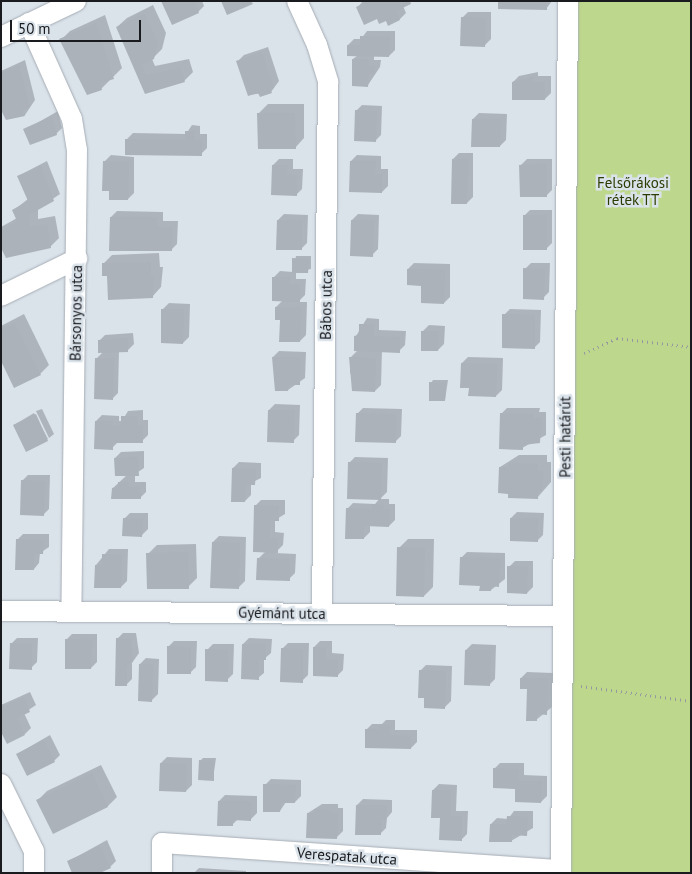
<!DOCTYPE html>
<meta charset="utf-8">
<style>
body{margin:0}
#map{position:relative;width:692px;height:874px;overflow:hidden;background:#dae2ea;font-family:"PT Sans",sans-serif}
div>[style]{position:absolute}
.green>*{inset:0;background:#bdd78d}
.shadow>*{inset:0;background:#0003}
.building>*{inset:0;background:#abb2ba}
.path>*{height:3px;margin-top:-1.5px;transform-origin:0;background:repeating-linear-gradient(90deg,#93999f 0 1px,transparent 0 5px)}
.roads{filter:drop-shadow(0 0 1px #a6adb4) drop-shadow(0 0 1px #a6adb4)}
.minor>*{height:20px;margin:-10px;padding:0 10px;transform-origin:10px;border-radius:10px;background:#fff}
span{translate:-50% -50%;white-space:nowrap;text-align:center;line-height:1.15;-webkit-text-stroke:5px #dae2ea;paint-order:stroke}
.park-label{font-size:15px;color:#2d3c02}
.street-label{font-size:15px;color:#191b1e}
.frame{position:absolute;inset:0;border:2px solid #191b1e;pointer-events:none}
.scale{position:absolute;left:10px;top:20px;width:131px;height:22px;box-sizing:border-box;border:2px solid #191b1e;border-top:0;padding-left:6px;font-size:15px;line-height:18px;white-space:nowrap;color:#191b1e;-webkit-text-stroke:4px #dae2ea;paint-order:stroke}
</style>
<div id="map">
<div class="green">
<div style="clip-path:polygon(575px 1px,691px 1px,691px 873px,570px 873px)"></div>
</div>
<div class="shadow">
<div style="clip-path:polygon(163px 1px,202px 1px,204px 6px,198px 12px)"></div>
<div style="clip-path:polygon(363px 1px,412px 1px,403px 6px,406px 13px,400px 19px,388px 24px,386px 19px,358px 7px)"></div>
<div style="clip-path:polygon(499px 1px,552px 1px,546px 9px)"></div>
<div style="clip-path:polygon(153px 5px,166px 33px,162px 49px,152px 59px,155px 66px,189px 59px,193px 72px,184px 81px,145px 92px,117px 27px,127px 18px)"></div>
<div style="clip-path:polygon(468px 12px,491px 12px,491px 39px,485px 45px,462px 18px)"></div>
<div style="clip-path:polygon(105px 15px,122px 68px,101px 89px,61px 40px,70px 31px)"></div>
<div style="clip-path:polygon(367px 31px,395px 31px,395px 50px,389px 56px,374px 55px,374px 60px,381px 60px,380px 67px,368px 85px,353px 59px,358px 55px,348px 45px,354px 39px,361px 39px)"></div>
<div style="clip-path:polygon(268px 47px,279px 81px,271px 92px,249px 95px,238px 61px,244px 55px)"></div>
<div style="clip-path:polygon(25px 60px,35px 100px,25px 115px,7px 119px,1px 107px,1px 71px)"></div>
<div style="clip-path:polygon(538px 72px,538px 76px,551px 76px,551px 93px,545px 99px,513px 82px,519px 76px)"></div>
<div style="clip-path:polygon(268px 104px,304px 104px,304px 138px,295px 148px,258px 114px)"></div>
<div style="clip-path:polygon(362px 105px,382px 106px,381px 135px,375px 141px,356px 111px)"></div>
<div style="clip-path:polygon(58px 111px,62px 128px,56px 134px,25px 130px)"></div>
<div style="clip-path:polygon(479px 113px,507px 114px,506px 140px,500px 146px,473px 119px)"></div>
<div style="clip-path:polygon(192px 125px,200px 126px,200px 134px,207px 134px,207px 148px,201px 154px,127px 139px,133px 133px,186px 134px)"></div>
<div style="clip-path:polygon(459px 153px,473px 153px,473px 197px,467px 203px,453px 159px)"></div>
<div style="clip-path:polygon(111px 155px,134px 157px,134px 193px,128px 199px,105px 161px)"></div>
<div style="clip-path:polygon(357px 155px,381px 156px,381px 169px,388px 169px,388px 186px,382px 192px,351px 161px)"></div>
<div style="clip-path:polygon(279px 159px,293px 159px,293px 169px,303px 169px,302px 189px,296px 195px,273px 165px)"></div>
<div style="clip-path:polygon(527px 159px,552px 159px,552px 190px,546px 196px,521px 165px)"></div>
<div style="clip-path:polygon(47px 161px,60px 194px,38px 209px,38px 219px,55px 216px,59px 238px,50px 247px,1px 245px,1px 227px,17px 218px,14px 210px,28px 199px,18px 176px)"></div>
<div style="clip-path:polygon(530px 210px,552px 210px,552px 243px,546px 249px,524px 216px)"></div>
<div style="clip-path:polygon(117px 211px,163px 212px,163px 221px,178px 221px,177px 244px,171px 250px,111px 217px)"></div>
<div style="clip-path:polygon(284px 214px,308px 215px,307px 243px,301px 249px,278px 220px)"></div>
<div style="clip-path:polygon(358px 214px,379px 215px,378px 249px,372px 255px,352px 220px)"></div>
<div style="clip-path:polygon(159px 253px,160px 267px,163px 267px,161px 287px,152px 297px,108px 274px,103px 264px,112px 255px)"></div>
<div style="clip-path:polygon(296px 256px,311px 256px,311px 269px,296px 272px,296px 279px,306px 279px,305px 295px,298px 302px,307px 302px,306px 335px,300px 341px,281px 319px,276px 307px,283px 300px,274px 277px,280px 271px,293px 272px)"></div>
<div style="clip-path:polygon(414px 263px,450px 264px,450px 297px,444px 303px,408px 269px)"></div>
<div style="clip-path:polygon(531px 263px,550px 263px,549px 292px,543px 298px,525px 269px)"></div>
<div style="clip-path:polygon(169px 303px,190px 304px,189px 337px,183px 343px,163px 309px)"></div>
<div style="clip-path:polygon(510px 309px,541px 310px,540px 342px,534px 348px,504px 315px)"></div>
<div style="clip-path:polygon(24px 314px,49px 365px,40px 374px,1px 358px,1px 326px)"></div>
<div style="clip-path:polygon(367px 318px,379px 319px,379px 330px,406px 331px,405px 345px,399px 351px,382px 351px,381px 385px,375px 391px,350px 373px,350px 358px,358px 350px,356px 336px)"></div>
<div style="clip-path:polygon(429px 325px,445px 326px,444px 344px,438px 350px,423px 331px)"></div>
<div style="clip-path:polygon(133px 333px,134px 344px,128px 350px,119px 351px,118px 393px,112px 399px,96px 359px,103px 352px,99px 341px,105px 335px)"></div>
<div style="clip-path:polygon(279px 351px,306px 352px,305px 378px,288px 390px,273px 357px)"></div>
<div style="clip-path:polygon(468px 357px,503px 358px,502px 390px,496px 396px,470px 387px,462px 363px)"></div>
<div style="clip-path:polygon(433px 380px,448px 380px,445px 400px,431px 383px)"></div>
<div style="clip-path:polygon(275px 404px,300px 405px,299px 435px,293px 441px,269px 410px)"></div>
<div style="clip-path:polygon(363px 408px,402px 409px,401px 436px,395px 442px,357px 414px)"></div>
<div style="clip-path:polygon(507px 408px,540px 408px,539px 412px,546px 412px,546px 435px,522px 448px,501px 414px)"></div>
<div style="clip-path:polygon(42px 409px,54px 434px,49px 438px,36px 411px)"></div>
<div style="clip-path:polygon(143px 410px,143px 420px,148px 420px,148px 435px,142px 441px,118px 442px,112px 448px,96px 421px,102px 415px,119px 416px,119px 421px,122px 421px,128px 411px)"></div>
<div style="clip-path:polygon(34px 413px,48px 439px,26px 450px,14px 425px)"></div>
<div style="clip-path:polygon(144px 451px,144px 468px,135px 474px,135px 482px,146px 482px,146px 492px,140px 498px,113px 488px,127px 475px,115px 458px,121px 452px)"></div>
<div style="clip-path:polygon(519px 455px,547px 455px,547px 462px,551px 462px,551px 482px,537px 498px,500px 467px)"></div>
<div style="clip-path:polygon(355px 457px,388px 458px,387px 492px,380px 499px,389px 499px,389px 504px,395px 504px,395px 520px,389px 526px,370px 525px,370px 532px,364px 538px,347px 509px,353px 503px,375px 504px,380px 498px,349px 463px)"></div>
<div style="clip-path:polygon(239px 462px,261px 463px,261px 478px,251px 483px,251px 495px,245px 501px,233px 468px)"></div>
<div style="clip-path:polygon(28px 475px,50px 475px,49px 509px,43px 515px,22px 481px)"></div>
<div style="clip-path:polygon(261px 500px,285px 500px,285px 514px,275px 520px,275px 532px,284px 533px,283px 545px,275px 553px,296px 554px,295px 573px,289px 579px,258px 559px,266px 551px,255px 506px)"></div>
<div style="clip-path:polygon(517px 512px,544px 513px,543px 535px,537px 541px,511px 518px)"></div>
<div style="clip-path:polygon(130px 513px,148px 513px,148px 529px,142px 535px,124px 519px)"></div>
<div style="clip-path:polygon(23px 534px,49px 534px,49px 547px,40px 553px,39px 563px,34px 569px,17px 540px)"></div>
<div style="clip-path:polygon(219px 536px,246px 537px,245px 581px,239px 587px,213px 542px)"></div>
<div style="clip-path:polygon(408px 539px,434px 539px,433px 587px,424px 596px,399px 548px)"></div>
<div style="clip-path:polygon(196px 544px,197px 578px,188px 587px,148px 554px,157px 545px)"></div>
<div style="clip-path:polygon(109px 549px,128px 549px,127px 581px,121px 587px,96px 565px)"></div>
<div style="clip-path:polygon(467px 552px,505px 553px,505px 579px,491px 590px,481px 585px,461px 558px)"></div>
<div style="clip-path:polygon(515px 561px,533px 561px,533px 587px,527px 593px,509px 567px)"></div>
<div style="clip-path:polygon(123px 633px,136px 633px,139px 653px,132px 663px,132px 679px,126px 685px,117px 639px)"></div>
<div style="clip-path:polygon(72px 634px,97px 634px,97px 662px,91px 668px,66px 640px)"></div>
<div style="clip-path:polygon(17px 638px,38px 638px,37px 662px,31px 668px,11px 644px)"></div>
<div style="clip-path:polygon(249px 638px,272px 639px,271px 653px,264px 659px,264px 673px,258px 678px,243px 644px)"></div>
<div style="clip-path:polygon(174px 641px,197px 641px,196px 667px,190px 673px,168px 647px)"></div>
<div style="clip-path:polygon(320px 641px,332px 641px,332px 653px,344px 654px,343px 670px,337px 676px,314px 647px)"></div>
<div style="clip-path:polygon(288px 643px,309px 643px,308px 675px,302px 681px,282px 649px)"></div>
<div style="clip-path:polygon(213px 644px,234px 644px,233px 674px,227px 680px,207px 650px)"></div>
<div style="clip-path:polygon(472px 644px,496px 645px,495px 679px,489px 685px,466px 650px)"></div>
<div style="clip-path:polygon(146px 658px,159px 659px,158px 694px,152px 700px,140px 664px)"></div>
<div style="clip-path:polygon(426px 665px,452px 666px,451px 701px,445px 707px,425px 696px,420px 671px)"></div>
<div style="clip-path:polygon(527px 672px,553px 673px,552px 707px,536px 720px,528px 688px,521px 678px)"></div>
<div style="clip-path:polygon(30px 692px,36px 705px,24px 713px,31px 728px,25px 734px,1px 729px,1px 705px)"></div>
<div style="clip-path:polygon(386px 720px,395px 720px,395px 730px,417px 730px,417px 742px,411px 748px,366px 730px,372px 724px,382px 724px)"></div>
<div style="clip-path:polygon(50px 735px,60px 755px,54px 761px,17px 754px)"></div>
<div style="clip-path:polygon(167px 757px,192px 758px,192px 785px,186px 791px,161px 763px)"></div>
<div style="clip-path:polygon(203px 758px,216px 758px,213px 779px,200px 761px)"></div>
<div style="clip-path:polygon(500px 763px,524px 763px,524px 775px,547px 776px,547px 796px,541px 802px,517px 788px,494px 769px)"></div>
<div style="clip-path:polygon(101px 765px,117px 797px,108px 806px,53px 832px,38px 800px,47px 791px)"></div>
<div style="clip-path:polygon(271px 779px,301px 780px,301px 796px,295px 802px,286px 802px,280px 811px,265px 785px)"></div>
<div style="clip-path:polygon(439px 784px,457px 785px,456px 811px,468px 811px,467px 834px,461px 840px,441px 817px,433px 790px)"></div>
<div style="clip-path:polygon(225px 795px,257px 796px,257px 813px,251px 819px,238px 819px,232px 825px,219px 801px)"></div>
<div style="clip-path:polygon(363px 799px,392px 800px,392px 812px,387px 818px,386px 828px,380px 834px,357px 805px)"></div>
<div style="clip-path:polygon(322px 804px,338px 804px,338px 808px,343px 808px,343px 831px,337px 837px,308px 813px)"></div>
<div style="clip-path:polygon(514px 811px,533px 811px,533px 828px,511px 841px,491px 824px,497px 818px,508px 819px)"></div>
<div style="clip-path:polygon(107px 840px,116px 861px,110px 867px,69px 861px)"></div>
<div style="clip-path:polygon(199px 868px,246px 871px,246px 873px,194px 873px)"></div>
</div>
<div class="building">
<div style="clip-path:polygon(161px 1px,194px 1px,199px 13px,172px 25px)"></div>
<div style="clip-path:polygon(221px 1px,251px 1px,253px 4px,227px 15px)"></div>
<div style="clip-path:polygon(368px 1px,410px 1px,411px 4px,396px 11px,400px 20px,388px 26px,386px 21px,379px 24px,377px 19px,364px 25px,356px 7px)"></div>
<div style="clip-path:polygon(498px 1px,547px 1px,547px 10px,498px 9px)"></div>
<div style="clip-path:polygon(144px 14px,158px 42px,154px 59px,142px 65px,146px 75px,180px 68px,185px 82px,145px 94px,116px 27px)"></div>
<div style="clip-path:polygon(461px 17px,486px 18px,485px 47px,460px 46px)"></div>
<div style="clip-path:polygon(96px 23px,114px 79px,100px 83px,102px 90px,87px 95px,59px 39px)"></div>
<div style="clip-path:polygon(360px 36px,390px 37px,389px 57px,347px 56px,347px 45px,360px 45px)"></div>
<div style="clip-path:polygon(262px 52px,274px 88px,270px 89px,272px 93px,260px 97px,258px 93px,248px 96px,236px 61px)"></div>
<div style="clip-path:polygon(352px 59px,369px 59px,369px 66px,375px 66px,375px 74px,369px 74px,368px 87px,352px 86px)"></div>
<div style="clip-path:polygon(19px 65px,30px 107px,22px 111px,25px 116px,6px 120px,1px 110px,1px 73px)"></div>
<div style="clip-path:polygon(533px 77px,533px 82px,545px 82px,545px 100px,512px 100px,512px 82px)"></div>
<div style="clip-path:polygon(355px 110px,377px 111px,376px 142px,354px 141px)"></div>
<div style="clip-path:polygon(257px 113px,295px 113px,296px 149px,258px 149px)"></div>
<div style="clip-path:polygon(52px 116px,57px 135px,30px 145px,23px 129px)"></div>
<div style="clip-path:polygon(472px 119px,501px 119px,500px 147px,471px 147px)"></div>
<div style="clip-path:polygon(185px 131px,195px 131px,195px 140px,202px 140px,202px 156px,125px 155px,125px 139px,185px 140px)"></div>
<div style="clip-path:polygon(452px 159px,468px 159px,467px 204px,451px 204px)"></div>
<div style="clip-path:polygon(103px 161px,129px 162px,128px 200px,109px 200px,109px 191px,102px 191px)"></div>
<div style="clip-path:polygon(350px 161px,376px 161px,375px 174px,382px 174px,382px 193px,349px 192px)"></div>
<div style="clip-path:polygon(547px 164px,547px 197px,520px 197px,519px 165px)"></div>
<div style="clip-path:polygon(272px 165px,288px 165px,287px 174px,297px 175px,297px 196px,271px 195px)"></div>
<div style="clip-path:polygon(41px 166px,54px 201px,29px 215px,30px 227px,47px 224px,51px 248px,6px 258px,1px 248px,1px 229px,17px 221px,12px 210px,28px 201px,17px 176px)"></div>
<div style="clip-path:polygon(523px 215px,547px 215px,547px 250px,523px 250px)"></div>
<div style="clip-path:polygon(110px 217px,157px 217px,157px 227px,172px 227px,172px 251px,109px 251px)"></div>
<div style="clip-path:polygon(277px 220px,302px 220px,302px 250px,276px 250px)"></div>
<div style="clip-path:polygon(351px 220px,374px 220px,373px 257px,350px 256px)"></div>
<div style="clip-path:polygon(292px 258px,309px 259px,308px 273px,292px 273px)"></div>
<div style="clip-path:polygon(151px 262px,151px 276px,154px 276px,153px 298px,108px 300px,107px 276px,102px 276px,102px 263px)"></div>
<div style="clip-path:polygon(523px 268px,545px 269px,544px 300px,523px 299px)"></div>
<div style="clip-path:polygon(407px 269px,445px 270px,444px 304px,421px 303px,421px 286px,407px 285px)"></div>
<div style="clip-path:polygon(272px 277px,291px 277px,290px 284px,300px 284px,300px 302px,272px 301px)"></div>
<div style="clip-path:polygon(275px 307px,301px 307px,300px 342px,279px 342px,280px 320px,275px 320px)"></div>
<div style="clip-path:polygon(161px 309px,184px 309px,183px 344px,161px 343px)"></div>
<div style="clip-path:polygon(502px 314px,535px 315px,535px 349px,502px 348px)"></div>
<div style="clip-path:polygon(15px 323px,41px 375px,14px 388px,1px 361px,1px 329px)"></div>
<div style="clip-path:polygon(359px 324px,374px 324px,374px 336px,400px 337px,400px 353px,354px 351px,354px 336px,359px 335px)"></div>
<div style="clip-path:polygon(421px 331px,439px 331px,438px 351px,421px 351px)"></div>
<div style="clip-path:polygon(128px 338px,128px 352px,98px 353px,98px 340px)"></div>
<div style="clip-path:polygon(272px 357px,300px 357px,300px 385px,289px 385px,288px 391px,275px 391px)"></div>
<div style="clip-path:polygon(349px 357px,376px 358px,375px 392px,352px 391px)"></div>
<div style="clip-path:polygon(95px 358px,114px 358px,113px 400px,94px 399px)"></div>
<div style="clip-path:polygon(461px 363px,497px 364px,496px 397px,468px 396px,469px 388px,460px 388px)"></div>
<div style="clip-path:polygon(429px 382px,446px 383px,445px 401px,429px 401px)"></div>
<div style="clip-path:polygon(268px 410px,295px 410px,294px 443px,267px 442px)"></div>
<div style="clip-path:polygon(356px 413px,396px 414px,396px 443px,355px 442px)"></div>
<div style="clip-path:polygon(500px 413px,534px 414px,534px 418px,541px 418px,540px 443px,523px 445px,523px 450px,499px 449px)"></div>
<div style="clip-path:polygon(36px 414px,48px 441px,26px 452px,13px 425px)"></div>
<div style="clip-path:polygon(121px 416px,137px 416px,138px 425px,142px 425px,143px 443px,113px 443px,113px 450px,94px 449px,95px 421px,113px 421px,113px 426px,121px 426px)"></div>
<div style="clip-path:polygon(138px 457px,139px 476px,115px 476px,114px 458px)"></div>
<div style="clip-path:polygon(348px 462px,382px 463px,381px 500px,347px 499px)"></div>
<div style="clip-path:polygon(509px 463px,538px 464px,538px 471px,543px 471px,542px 492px,538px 492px,538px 499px,508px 498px,508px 494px,498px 493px,499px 467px,509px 467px)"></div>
<div style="clip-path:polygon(232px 468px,256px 469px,255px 485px,246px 485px,245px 502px,231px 502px)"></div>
<div style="clip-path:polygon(21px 480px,45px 481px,44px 516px,20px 515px)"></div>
<div style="clip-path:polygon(118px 482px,129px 482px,129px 487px,140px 487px,141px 499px,111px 499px,112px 488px,118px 487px)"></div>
<div style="clip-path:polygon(372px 504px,384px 505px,383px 509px,390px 509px,389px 527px,364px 526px,364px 539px,345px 539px,346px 508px,372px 509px)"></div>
<div style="clip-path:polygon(254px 505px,279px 506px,279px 521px,270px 521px,270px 538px,278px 538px,278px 553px,253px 552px)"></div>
<div style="clip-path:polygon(123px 518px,143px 519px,142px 537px,122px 536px)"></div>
<div style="clip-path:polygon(510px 518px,538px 518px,538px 542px,510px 541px)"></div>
<div style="clip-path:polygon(16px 539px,44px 540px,43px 554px,34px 554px,34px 570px,15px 570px)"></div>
<div style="clip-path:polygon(212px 542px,240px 543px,239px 589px,210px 588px)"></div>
<div style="clip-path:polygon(397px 547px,425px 548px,424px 597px,396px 596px)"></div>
<div style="clip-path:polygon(188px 552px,189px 589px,147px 589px,146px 553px)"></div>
<div style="clip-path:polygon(102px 554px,122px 555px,121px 588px,94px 588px,95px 565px,102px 565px)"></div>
<div style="clip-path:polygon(460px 557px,500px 558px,499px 587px,491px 586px,491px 591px,479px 591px,480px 586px,459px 585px)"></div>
<div style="clip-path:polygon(257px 558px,290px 559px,290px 581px,256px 580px)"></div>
<div style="clip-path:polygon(507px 566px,528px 567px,527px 594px,507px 593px)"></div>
<div style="clip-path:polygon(116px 638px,131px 639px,133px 660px,127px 667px,127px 686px,115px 686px)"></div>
<div style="clip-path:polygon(65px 639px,92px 640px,91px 669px,65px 669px)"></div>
<div style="clip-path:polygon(10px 643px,32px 644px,32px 670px,9px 669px)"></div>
<div style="clip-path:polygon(242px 644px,266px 644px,266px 660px,259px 660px,259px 680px,241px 679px)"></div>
<div style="clip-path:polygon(167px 646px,191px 647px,191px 674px,167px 674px)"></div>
<div style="clip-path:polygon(313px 647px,326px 647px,326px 659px,338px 659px,338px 677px,313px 676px)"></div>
<div style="clip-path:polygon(281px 648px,303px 649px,303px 683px,280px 682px)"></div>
<div style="clip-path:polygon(205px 649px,228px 650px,228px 682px,205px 681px)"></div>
<div style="clip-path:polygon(465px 650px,491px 650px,490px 686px,464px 685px)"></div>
<div style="clip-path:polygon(139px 664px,153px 664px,152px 702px,138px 701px)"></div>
<div style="clip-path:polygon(419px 670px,446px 671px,445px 709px,424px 708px,424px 698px,418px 698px)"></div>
<div style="clip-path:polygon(520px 678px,548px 678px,547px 715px,537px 714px,537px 721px,526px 721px,527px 689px,520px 689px)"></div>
<div style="clip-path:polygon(24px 697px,30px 712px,17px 718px,25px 735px,7px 744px,1px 732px,1px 707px)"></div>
<div style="clip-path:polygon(379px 725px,390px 725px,390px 735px,411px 736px,411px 749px,365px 748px,365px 729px,379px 729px)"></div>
<div style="clip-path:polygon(44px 740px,55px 762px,27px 776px,16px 754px)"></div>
<div style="clip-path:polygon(199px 760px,214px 761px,214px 781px,198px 780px)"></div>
<div style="clip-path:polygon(160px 763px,187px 764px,186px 792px,159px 791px)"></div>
<div style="clip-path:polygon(493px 768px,519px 769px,518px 781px,542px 781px,541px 803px,515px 802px,515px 789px,493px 788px)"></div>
<div style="clip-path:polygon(92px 773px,108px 807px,53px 834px,36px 800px)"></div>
<div style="clip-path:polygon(263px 784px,296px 785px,295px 803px,281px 803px,280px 812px,263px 812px)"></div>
<div style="clip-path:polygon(432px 790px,451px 790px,451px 816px,462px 816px,462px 841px,439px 840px,440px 818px,431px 818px)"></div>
<div style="clip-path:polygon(218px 801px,251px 801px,251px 821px,233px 820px,233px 826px,217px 826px)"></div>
<div style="clip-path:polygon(356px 805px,387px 805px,386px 820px,381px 820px,381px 835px,355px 835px)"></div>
<div style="clip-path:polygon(314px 809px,332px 810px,332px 813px,338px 813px,337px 839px,306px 838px,307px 813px,314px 813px)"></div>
<div style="clip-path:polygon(507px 816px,528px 817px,527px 836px,512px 835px,512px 842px,489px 842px,490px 824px,506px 824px)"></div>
<div style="clip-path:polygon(100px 846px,111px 868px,100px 873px,72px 873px,67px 861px)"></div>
</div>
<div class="path">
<div style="left:584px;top:353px;width:36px;rotate:-24deg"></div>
<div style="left:617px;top:338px;width:75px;rotate:6.9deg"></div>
<div style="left:581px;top:686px;width:111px;rotate:7.8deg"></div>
</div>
<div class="roads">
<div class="minor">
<div style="left:297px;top:1px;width:48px;rotate:65.6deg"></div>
<div style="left:317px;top:45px;width:39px;rotate:73deg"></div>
<div style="left:328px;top:82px;width:532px;rotate:90.65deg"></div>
<div style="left:29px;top:23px;width:105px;rotate:65.9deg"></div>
<div style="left:72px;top:119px;width:31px;rotate:81deg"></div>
<div style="left:77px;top:150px;width:461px;rotate:90.7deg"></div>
<div style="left:1px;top:37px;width:83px;rotate:-25.6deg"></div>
<div style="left:1px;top:296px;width:85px;rotate:-26deg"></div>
<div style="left:1px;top:611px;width:562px;rotate:0.51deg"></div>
<div style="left:1px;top:784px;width:75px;rotate:63.8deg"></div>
<div style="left:34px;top:851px;width:22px;rotate:90deg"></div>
<div style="left:162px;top:873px;width:30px;rotate:-90deg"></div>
<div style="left:162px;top:843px;width:400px;rotate:3.9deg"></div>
<div style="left:561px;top:873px;width:872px;rotate:-89.54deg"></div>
</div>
</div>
<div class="park-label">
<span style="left:633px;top:191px">Felsőrákosi<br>rétek TT</span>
</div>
<div class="street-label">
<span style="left:326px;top:305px;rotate:-89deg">Bábos utca</span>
<span style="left:76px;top:313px;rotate:-89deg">Bársonyos utca</span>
<span style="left:565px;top:437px;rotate:-90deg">Pesti határút</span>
<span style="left:282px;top:613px;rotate:1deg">Gyémánt utca</span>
<span style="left:347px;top:856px;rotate:4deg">Verespatak utca</span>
</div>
<div class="frame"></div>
<div class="scale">50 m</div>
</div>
